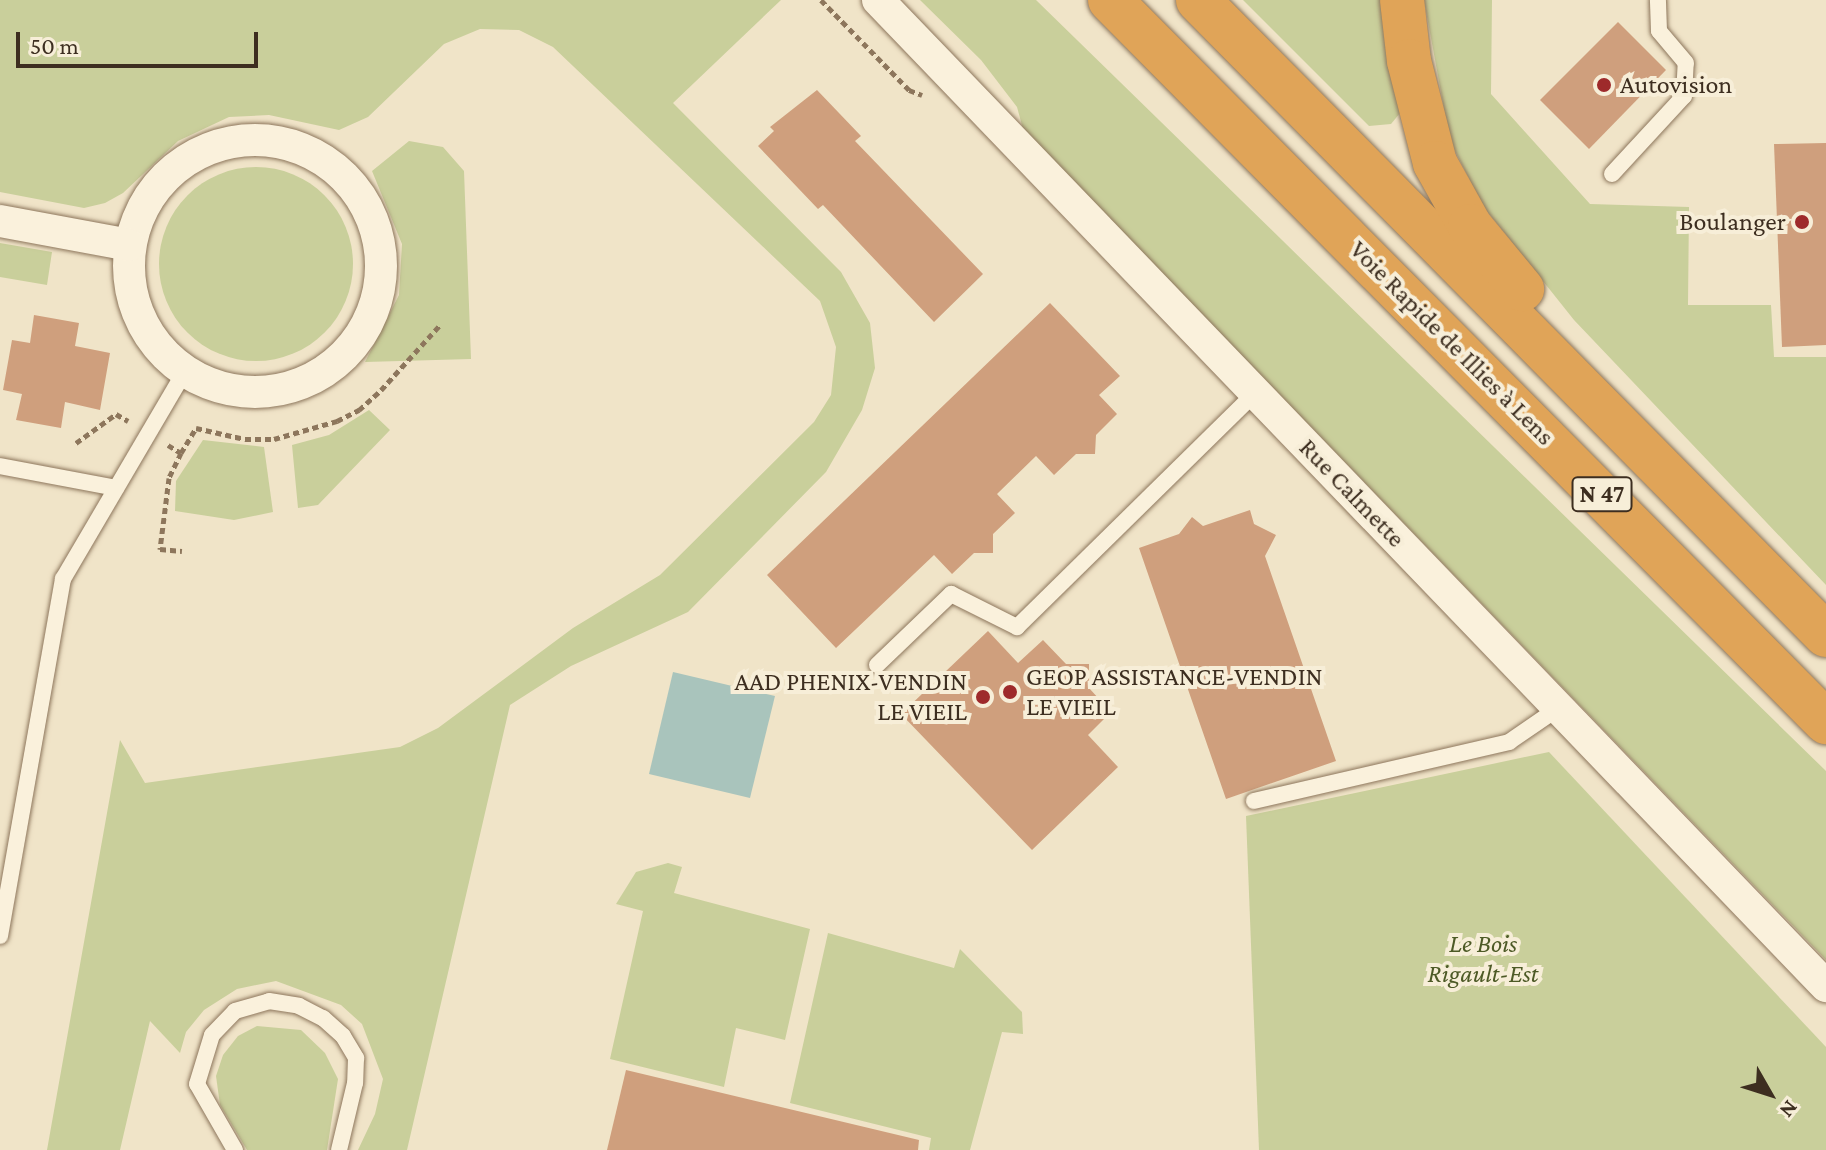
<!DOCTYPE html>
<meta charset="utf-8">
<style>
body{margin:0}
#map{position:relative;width:1826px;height:1150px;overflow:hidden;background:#f0e4c8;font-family:"Crimson Pro",serif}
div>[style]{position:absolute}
.green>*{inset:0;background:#c9cf9b}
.round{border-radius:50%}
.water>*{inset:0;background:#a9c4bc}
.building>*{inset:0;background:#cf9f7d}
.path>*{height:5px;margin-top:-2.5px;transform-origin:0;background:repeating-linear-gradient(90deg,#8d765c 0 6px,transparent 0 10px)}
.roads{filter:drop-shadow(0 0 2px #8d765c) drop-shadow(0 0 2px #8d765c)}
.lane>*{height:16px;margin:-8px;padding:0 8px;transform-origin:8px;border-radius:8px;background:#faf1dc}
.street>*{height:32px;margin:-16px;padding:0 16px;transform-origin:16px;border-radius:16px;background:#faf1dc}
.street>.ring{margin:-16px;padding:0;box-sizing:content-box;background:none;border:32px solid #faf1dc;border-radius:50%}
.highway>*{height:44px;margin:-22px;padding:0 22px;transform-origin:22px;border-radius:22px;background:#e0a458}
.dots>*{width:22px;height:22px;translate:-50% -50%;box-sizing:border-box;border:4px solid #f7eed8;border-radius:50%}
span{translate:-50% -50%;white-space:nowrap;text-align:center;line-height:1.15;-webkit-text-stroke:8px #f7eed8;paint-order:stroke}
.shield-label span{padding:2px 6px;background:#f7eed8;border:2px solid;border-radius:6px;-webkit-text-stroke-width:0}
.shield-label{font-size:24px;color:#3d2e20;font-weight:700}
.poi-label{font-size:26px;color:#3d2e20}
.left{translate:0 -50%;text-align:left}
.right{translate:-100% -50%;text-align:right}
.street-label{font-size:26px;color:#3d2e20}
.park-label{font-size:26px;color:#4d5a26;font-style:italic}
.north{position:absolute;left:1730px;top:1054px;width:80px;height:80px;-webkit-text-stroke:6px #f7eed8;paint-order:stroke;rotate:129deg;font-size:22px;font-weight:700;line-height:32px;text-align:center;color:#3d2e20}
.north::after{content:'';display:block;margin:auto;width:28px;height:36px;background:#3d2e20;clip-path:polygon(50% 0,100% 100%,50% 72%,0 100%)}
.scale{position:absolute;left:16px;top:32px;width:242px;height:36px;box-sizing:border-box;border:4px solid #3d2e20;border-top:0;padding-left:10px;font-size:24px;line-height:28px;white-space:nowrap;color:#3d2e20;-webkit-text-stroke:6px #f7eed8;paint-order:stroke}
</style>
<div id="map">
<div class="green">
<div style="clip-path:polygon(0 0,781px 0,673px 103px,841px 272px,870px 323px,875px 368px,862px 410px,826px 472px,688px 612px,571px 666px,510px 705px,407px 1150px,358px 1150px,375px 1114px,383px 1079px,362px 1024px,341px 1005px,276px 981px,237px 989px,204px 1010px,186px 1032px,180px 1053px,150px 1021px,120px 1150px,47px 1150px,120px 740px,145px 783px,400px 747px,438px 728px,573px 628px,660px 575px,814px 422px,831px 395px,836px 347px,820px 301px,553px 47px,519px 30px,480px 29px,444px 44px,368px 117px,339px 130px,269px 115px,229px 117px,178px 141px,123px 193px,105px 203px,84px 208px,0 192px)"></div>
<div style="clip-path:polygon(920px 0,1036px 0,1826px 771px,1826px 960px,1023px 129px,1017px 107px,981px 60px)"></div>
<div style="clip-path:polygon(1243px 0,1390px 0,1405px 107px,1391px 124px,1369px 126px)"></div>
<div style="clip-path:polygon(1424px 0,1492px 0,1491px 94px,1590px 204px,1689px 207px,1688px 305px,1771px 305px,1774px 357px,1826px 357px,1826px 585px,1574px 320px,1483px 206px,1450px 141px)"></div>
<div style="clip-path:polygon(409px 141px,443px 147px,464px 171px,471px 359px,365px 362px,399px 295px,402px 244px,372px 171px)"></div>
<div class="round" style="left:159px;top:167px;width:194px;height:194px"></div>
<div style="clip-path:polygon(0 243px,52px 252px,47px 285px,0 277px)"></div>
<div style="clip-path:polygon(369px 410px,390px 430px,318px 505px,298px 508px,292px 445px,329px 435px)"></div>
<div style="clip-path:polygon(203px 440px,264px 447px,273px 512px,234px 520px,175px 511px,176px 481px)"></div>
<div style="clip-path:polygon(1549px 752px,1826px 1047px,1826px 1150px,1259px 1150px,1246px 816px)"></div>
<div style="clip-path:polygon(668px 863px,682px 867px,674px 893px,810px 929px,785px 1040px,736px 1028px,724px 1087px,610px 1059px,643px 911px,616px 904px,636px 872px)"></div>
<div style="clip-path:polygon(828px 933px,954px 968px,960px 949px,1022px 1012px,1023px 1034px,1002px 1032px,970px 1150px,929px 1150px,931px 1138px,790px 1103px)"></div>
<div style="clip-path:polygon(257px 1026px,301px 1030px,325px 1053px,338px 1079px,327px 1150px,247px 1150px,220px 1105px,216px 1076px,223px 1055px,238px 1036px)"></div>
</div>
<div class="water">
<div style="clip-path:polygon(673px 672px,775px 696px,750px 798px,649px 774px)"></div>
</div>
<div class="building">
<div style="clip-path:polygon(1618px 22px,1666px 70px,1589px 149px,1540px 100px)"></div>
<div style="clip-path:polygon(817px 90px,861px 136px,855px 141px,983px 274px,934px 322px,823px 205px,818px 209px,758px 146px,774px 131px,770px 127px)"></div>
<div style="clip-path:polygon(1826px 143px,1826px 345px,1782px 347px,1774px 144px)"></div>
<div style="clip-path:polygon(1050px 303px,1120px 376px,1099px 395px,1117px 414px,1096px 435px,1095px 454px,1076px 454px,1054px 475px,1036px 456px,997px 494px,1015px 513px,993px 534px,993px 553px,974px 553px,952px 574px,934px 555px,836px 648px,767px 575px)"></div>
<div style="clip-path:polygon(34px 315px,79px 323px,75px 346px,110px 353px,100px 410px,65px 402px,61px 428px,16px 420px,22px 394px,3px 390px,12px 340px,30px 343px)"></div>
<div style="clip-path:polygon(1250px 510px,1254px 524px,1276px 535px,1265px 556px,1336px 761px,1226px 799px,1139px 548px,1179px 534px,1192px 517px,1203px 526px)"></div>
<div style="clip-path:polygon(988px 631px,1018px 663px,1043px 640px,1066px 664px,1089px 664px,1089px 688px,1111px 712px,1088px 735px,1118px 767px,1032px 850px,901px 714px)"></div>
<div style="clip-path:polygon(626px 1070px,919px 1140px,918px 1150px,607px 1150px)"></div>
</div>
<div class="path">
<div style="left:821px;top:0;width:126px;rotate:45.6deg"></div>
<div style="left:909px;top:90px;width:14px;rotate:21deg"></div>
<div style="left:76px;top:443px;width:49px;rotate:-35.9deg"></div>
<div style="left:116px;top:414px;width:14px;rotate:30deg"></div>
<div style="left:168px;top:445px;width:15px;rotate:32deg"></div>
<div style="left:181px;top:453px;width:29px;rotate:-59deg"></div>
<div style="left:196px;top:428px;width:50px;rotate:12.7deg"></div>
<div style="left:245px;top:439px;width:29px"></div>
<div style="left:274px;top:439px;width:66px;rotate:-15.9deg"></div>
<div style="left:337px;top:421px;width:25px;rotate:-27deg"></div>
<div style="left:359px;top:410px;width:30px;rotate:-42deg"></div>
<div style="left:381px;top:390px;width:88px;rotate:-47.8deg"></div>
<div style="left:181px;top:453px;width:28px;rotate:116deg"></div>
<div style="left:169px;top:478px;width:72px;rotate:97.2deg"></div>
<div style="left:160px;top:549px;width:22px;rotate:5deg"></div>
</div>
<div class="roads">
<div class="lane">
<div style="left:1612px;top:174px;width:106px;rotate:-47.3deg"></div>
<div style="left:1684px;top:96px;width:33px;rotate:-87deg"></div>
<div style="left:1686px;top:63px;width:42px;rotate:-130.2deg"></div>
<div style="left:1659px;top:31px;width:31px;rotate:-92deg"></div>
<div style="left:0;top:466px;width:118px;rotate:10.7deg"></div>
<div style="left:877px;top:665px;width:103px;rotate:-43.8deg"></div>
<div style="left:951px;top:594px;width:74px;rotate:26.6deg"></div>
<div style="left:1017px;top:627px;width:334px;rotate:-44.5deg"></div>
<div style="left:1254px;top:801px;width:262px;rotate:-13deg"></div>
<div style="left:1509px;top:742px;width:62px;rotate:-34.5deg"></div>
<div style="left:0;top:936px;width:363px;rotate:-80deg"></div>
<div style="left:63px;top:579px;width:239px;rotate:-59.6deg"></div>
<div style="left:235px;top:1150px;width:76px;rotate:-119.9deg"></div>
<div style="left:197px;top:1084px;width:51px;rotate:-73deg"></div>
<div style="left:212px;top:1035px;width:33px;rotate:-46deg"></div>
<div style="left:235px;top:1011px;width:35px;rotate:-16deg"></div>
<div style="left:269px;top:1001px;width:30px;rotate:9deg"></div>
<div style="left:299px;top:1006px;width:27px;rotate:27deg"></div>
<div style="left:323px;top:1018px;width:27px;rotate:42deg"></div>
<div style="left:343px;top:1036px;width:26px;rotate:59deg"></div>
<div style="left:356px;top:1058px;width:25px;rotate:92deg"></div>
<div style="left:355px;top:1083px;width:69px;rotate:103.4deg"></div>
</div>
<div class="street">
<div style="left:878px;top:0;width:1368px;rotate:46.13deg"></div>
<div class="ring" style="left:129px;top:140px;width:220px;height:220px"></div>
<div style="left:0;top:221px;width:131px;rotate:10.5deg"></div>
</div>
<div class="highway">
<div style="left:1110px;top:0;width:1017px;rotate:45.24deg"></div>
<div style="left:1198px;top:0;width:893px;rotate:45.32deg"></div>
<div style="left:1402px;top:0;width:61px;rotate:83.5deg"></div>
<div style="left:1409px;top:61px;width:105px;rotate:75.7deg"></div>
<div style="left:1435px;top:163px;width:72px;rotate:60.9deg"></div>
<div style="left:1470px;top:226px;width:82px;rotate:50.5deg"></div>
</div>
</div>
<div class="dots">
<div style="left:1604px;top:85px;background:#9e2a2b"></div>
<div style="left:1802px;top:222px;background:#9e2a2b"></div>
<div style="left:1010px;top:692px;background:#9e2a2b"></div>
<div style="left:983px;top:697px;background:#9e2a2b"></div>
</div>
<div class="shield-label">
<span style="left:1602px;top:494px">N 47</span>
</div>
<div class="poi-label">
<span class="left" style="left:1620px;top:85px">Autovision</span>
<span class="right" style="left:1786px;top:222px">Boulanger</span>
<span class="left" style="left:1026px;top:692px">GEOP ASSISTANCE-VENDIN<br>LE VIEIL</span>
<span class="right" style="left:967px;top:697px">AAD PHENIX-VENDIN<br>LE VIEIL</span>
</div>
<div class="street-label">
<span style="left:1452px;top:343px;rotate:45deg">Voie Rapide de Illies à Lens</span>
<span style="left:1352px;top:493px;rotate:46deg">Rue Calmette</span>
</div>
<div class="park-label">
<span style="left:1483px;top:959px">Le Bois<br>Rigault-Est</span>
</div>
<div class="north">N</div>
<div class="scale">50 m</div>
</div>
